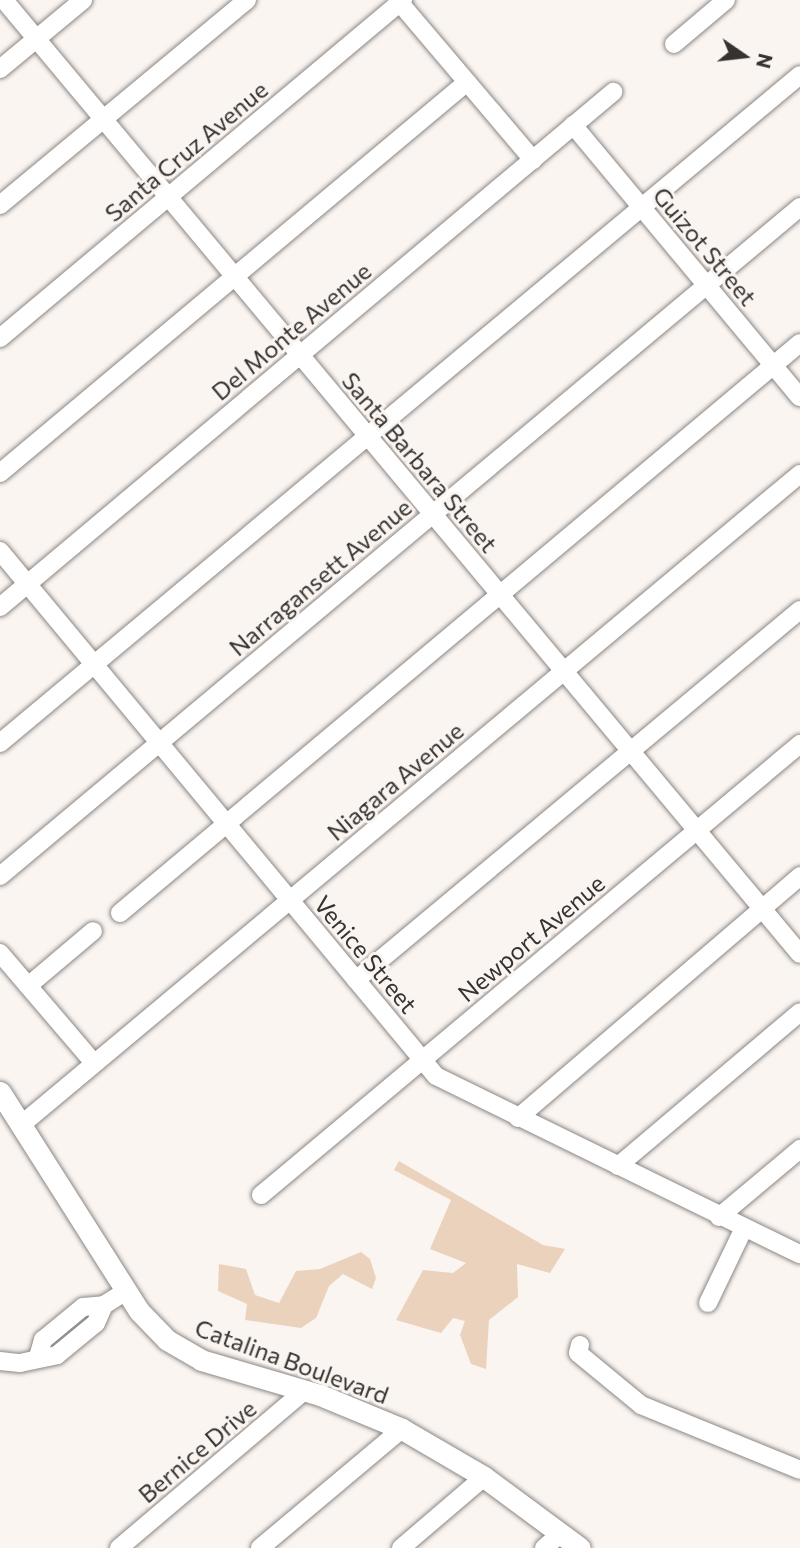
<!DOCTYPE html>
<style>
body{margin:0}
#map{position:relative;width:800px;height:1548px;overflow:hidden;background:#faf5f1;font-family:Commissioner,sans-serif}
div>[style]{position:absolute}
.green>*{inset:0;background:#ead2bd}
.roads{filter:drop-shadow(0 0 2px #8c8784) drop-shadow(0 0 2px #8c8784)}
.minor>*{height:18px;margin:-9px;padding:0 9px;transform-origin:9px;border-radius:9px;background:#fff}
.major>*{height:21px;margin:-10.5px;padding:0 10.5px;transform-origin:10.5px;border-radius:10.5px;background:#fff}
span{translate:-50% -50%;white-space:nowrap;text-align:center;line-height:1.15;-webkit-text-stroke:6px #faf5f1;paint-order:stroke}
.street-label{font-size:24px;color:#343331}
.north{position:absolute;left:709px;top:21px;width:70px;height:70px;-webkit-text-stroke:5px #faf5f1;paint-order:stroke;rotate:104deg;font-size:19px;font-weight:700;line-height:28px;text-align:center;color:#343331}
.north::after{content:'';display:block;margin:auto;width:24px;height:32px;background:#343331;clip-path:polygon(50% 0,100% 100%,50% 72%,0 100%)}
</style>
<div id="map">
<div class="green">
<div style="clip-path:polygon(399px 1161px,543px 1245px,565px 1249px,550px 1273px,517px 1264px,518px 1297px,489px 1320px,486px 1369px,471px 1364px,460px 1335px,465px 1321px,453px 1318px,441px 1333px,396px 1320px,423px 1270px,453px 1273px,466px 1263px,430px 1249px,451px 1200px,394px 1170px)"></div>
<div style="clip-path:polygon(361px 1252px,370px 1259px,376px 1278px,372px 1289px,343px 1274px,329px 1286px,316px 1318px,301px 1328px,245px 1320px,247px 1304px,218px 1291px,219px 1264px,246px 1269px,255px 1295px,279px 1303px,296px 1271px,320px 1269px)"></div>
</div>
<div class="roads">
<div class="minor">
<div style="left:4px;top:0;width:1242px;rotate:50.16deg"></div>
<div style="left:400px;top:3px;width:206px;rotate:49.7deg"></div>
<div style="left:674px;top:44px;width:68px;rotate:-40.2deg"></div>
<div style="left:0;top:69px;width:108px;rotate:-39.7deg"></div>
<div style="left:573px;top:125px;width:354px;rotate:50.2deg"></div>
<div style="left:0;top:205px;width:321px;rotate:-39.7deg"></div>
<div style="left:0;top:338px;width:526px;rotate:-39.99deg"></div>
<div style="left:0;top:473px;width:609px;rotate:-39.94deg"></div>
<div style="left:0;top:551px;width:682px;rotate:50.29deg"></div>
<div style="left:436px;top:1076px;width:405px;rotate:26.1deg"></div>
<div style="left:0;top:607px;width:801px;rotate:-40.03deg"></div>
<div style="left:0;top:743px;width:1042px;rotate:-39.86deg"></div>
<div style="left:0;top:876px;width:1043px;rotate:-39.9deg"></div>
<div style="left:120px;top:913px;width:887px;rotate:-39.97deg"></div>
<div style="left:0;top:953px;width:145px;rotate:49.5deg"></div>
<div style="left:356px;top:980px;width:578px;rotate:-39.81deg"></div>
<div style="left:28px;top:986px;width:85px;rotate:-40.2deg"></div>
<div style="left:518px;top:1118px;width:372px;rotate:-40.6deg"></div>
<div style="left:21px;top:1125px;width:1015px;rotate:-39.89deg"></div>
<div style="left:618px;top:1166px;width:238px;rotate:-40.2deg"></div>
<div style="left:261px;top:1195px;width:703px;rotate:-39.92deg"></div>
<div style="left:719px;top:1217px;width:106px;rotate:-40deg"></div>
<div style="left:708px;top:1303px;width:83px;rotate:-64.4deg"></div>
<div style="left:580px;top:1345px;width:8px;rotate:104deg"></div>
<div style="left:578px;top:1353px;width:82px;rotate:39.5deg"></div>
<div style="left:641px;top:1405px;width:172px;rotate:22.2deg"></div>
<div style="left:38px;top:1357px;width:18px;rotate:-74deg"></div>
<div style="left:43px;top:1340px;width:52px;rotate:-39.5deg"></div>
<div style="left:83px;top:1307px;width:21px;rotate:-5deg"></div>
<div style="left:0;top:1361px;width:20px;rotate:6deg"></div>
<div style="left:20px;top:1363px;width:38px;rotate:-12deg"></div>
<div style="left:57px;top:1355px;width:50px;rotate:-39.4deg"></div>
<div style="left:96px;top:1323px;width:20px;rotate:-66deg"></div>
<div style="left:104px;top:1305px;width:26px;rotate:-32deg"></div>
<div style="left:119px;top:1548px;width:244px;rotate:-40.3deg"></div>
<div style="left:260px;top:1548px;width:185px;rotate:-40deg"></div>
<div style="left:401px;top:1548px;width:109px;rotate:-40.5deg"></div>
<div style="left:544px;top:1548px;width:21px;rotate:-41deg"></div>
</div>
<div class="major">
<div style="left:0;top:1092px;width:259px;rotate:57.6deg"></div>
<div style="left:139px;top:1311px;width:40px;rotate:46deg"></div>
<div style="left:167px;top:1340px;width:39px;rotate:30deg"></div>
<div style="left:201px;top:1360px;width:124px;rotate:16.4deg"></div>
<div style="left:320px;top:1395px;width:89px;rotate:22.5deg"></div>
<div style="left:402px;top:1429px;width:95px;rotate:30.3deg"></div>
<div style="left:484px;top:1477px;width:119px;rotate:36.5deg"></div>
</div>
</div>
<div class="street-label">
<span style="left:186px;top:151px;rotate:-40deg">Santa Cruz Avenue</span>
<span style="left:705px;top:246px;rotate:50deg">Guizot Street</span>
<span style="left:291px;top:331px;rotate:-40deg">Del Monte Avenue</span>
<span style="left:420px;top:462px;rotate:50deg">Santa Barbara Street</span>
<span style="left:320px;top:577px;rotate:-40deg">Narragansett Avenue</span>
<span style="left:395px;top:781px;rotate:-40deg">Niagara Avenue</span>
<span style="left:531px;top:938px;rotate:-40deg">Newport Avenue</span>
<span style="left:366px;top:954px;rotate:50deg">Venice Street</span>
<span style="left:292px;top:1361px;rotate:20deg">Catalina Boulevard</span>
<span style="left:197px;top:1451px;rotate:-40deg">Bernice Drive</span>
</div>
<div class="north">N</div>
</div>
